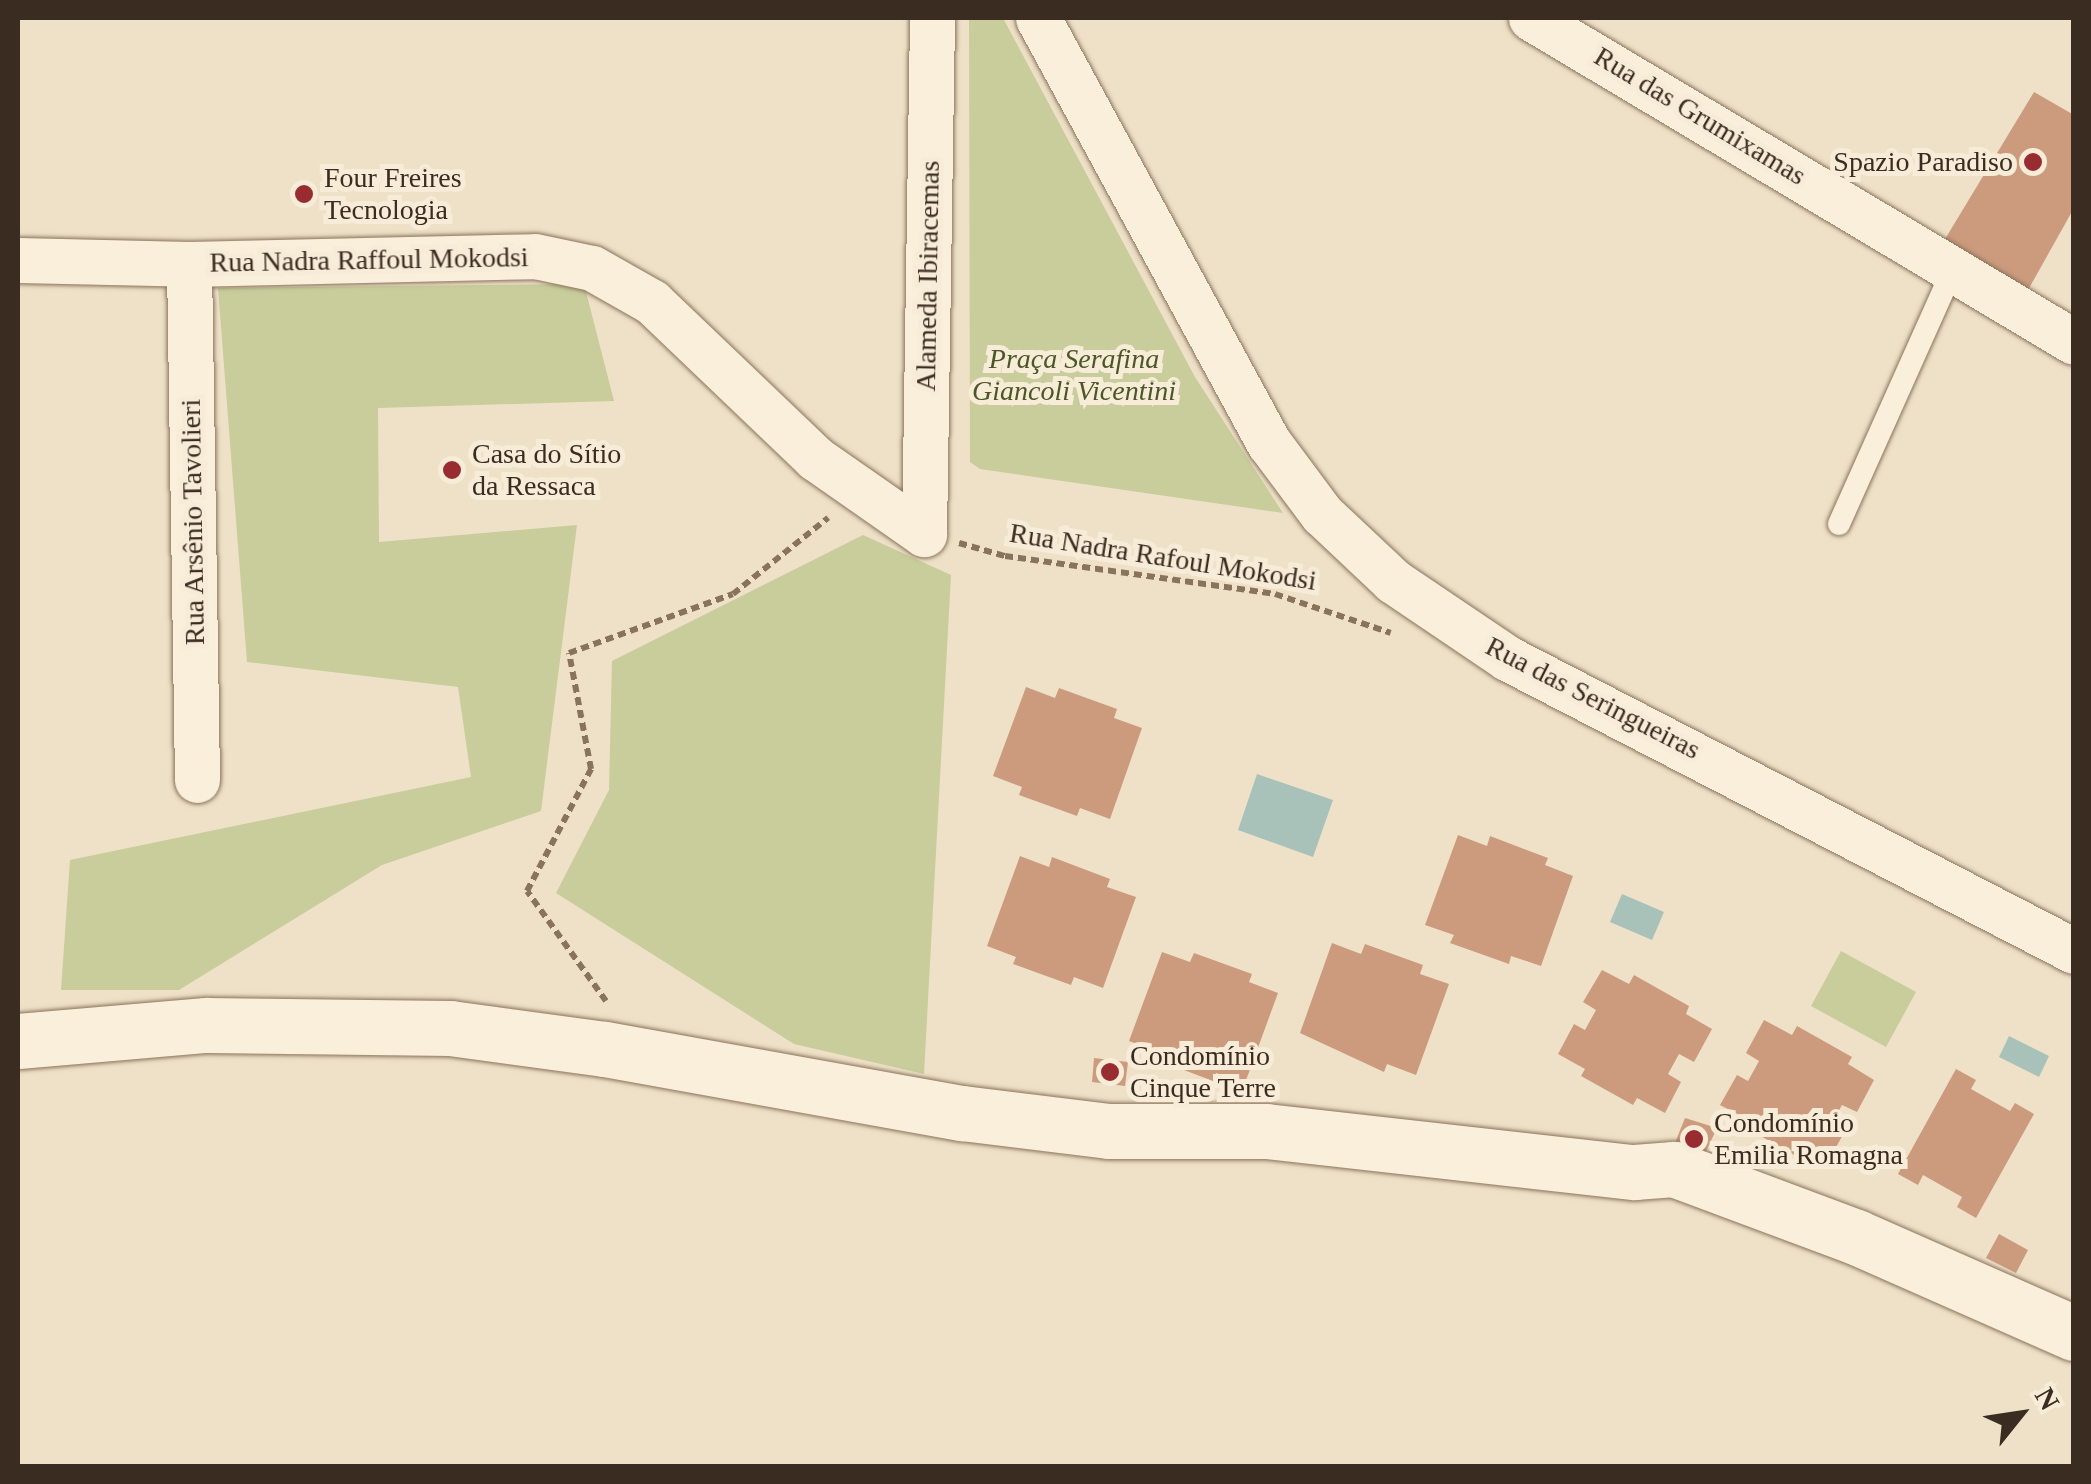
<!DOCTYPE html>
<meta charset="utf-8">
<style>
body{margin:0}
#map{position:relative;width:2091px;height:1484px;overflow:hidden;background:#eee1c7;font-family:Georgia,serif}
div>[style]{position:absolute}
.green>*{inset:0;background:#c8cd9b}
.water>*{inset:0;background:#a8c2ba}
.building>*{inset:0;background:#cc9b7d}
.path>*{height:6px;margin-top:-3px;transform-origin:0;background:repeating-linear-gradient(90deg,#8a735c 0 8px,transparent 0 13px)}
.roads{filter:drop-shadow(0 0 2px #8a735c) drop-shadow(0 0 2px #8a735c)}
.lane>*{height:22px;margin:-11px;padding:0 11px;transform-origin:11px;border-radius:11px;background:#f9efda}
.street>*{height:45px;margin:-22.5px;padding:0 22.5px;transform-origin:22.5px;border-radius:22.5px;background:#f9efda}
.secondary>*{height:55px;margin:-27.5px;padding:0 27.5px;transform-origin:27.5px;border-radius:27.5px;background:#f9efda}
.dots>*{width:28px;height:28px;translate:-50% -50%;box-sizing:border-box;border:5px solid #f6ecd7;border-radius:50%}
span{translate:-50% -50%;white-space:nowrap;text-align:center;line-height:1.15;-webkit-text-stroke:10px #f6ecd7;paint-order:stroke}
.street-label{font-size:28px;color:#3a2c20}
.poi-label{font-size:28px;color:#3a2c20}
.right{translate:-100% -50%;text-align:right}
.left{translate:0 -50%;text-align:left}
.park-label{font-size:28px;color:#4c5727;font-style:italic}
.frame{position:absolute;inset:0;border:20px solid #3a2c20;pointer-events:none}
.north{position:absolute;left:1971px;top:1364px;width:100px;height:100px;-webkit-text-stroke:8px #f6ecd7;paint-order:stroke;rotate:60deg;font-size:28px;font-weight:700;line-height:40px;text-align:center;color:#3a2c20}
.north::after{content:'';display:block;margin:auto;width:35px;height:45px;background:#3a2c20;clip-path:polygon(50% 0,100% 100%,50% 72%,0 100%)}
</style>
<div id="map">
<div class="green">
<div style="clip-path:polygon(969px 18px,1003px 18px,1195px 377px,1283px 513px,980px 469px,970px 462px)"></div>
<div style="clip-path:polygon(584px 284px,614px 401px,378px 408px,379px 542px,577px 525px,541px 811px,382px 865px,179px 990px,61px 990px,70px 860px,471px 777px,458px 687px,247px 662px,218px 288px)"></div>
<div style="clip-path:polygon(863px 535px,951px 575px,924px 1074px,794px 1044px,556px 893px,609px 790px,612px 661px)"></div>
<div style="clip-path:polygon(1841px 951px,1916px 992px,1886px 1047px,1811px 1006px)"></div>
</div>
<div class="water">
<div style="clip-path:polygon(1257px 774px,1333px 800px,1313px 857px,1238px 830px)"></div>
<div style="clip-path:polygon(1622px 894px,1664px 912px,1652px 940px,1610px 922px)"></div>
<div style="clip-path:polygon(2009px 1036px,2049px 1056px,2039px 1077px,1999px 1057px)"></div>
</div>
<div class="building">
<div style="clip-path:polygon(2034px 92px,2074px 115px,2074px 208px,2023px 299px,1939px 249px)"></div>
<div style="clip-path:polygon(1026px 687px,1055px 698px,1059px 688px,1117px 709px,1114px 718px,1142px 728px,1110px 819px,1080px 808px,1077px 816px,1019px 795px,1022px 787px,993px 776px)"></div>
<div style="clip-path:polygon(1458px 835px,1487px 846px,1490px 836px,1548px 858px,1545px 865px,1573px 876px,1541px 966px,1511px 956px,1509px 964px,1450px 943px,1454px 935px,1425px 925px)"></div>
<div style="clip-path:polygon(1020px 856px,1049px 867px,1052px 857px,1110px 879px,1107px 887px,1136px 897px,1103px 988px,1074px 977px,1071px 985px,1013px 964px,1016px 957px,987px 946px)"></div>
<div style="clip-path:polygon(1332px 943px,1361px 954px,1365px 944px,1423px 965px,1420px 974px,1449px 984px,1416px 1075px,1387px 1064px,1384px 1072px,1300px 1033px)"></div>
<div style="clip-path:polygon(1162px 952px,1190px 962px,1194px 953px,1252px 974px,1249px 982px,1278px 993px,1245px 1083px,1216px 1073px,1213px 1081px,1155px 1059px,1158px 1052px,1129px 1041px)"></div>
<div style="clip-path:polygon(1602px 970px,1629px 984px,1634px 975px,1689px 1006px,1686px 1014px,1712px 1029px,1694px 1062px,1679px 1054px,1668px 1074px,1681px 1082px,1665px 1113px,1637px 1098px,1633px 1105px,1581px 1076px,1585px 1069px,1558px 1054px,1574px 1024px,1585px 1030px,1596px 1010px,1583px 1002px)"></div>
<div style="clip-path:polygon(1764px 1020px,1792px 1035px,1797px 1026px,1852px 1057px,1848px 1064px,1874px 1080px,1857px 1112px,1842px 1105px,1831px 1125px,1844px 1133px,1827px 1163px,1800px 1148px,1796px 1156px,1743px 1126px,1747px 1119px,1720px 1105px,1737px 1075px,1748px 1081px,1759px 1061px,1746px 1053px)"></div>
<div style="clip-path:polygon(1094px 1058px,1128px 1062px,1125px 1086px,1092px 1082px)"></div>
<div style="clip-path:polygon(1956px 1069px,1976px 1080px,1971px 1089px,2010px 1111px,2015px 1103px,2034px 1114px,1976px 1218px,1957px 1207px,1962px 1197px,1923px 1175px,1918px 1185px,1898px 1174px)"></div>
<div style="clip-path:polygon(1685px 1118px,1717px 1128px,1703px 1158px,1672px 1150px)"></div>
<div style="clip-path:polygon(1999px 1234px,2028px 1250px,2016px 1273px,1986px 1258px)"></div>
</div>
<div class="path">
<div style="left:959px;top:543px;width:48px;rotate:15.8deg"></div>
<div style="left:1005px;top:556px;width:273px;rotate:8deg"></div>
<div style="left:1275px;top:594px;width:122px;rotate:18.6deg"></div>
<div style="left:606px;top:1001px;width:135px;rotate:-125.7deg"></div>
<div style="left:527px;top:891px;width:138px;rotate:-62.3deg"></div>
<div style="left:591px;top:769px;width:118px;rotate:-100.7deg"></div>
<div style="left:569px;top:653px;width:174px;rotate:-19.8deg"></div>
<div style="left:733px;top:594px;width:122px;rotate:-38.7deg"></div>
</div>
<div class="roads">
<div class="lane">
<div style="left:1839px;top:524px;width:279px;rotate:-65.9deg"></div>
</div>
<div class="street">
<div style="left:1038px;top:18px;width:484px;rotate:61.5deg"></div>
<div style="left:1269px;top:443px;width:89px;rotate:53.3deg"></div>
<div style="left:1322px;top:514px;width:98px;rotate:43.3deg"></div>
<div style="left:1393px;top:581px;width:138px;rotate:34deg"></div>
<div style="left:1507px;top:658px;width:638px;rotate:27.33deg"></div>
<div style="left:1531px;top:18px;width:632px;rotate:30.82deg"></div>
<div style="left:18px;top:260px;width:171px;rotate:1.3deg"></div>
<div style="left:189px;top:264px;width:346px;rotate:-1.3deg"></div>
<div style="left:535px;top:256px;width:58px;rotate:11.9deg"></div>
<div style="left:592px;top:268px;width:69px;rotate:29.5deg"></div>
<div style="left:652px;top:302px;width:226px;rotate:43.7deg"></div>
<div style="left:815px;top:458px;width:133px;rotate:34.9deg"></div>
<div style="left:189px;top:264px;width:516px;rotate:89.11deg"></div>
<div style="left:924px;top:534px;width:516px;rotate:-89.11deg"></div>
</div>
<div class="secondary">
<div style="left:18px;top:1041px;width:189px;rotate:-4.9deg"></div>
<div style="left:206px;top:1025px;width:244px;rotate:0.7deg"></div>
<div style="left:450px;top:1028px;width:156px;rotate:7.7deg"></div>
<div style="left:605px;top:1049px;width:363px;rotate:10.2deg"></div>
<div style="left:962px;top:1113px;width:148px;rotate:7deg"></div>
<div style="left:1109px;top:1131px;width:157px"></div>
<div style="left:1266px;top:1131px;width:370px;rotate:6.4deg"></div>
<div style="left:1634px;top:1172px;width:40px;rotate:-4.3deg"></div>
<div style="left:1674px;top:1169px;width:194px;rotate:20.5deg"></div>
<div style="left:1856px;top:1237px;width:238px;rotate:23.8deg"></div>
</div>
</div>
<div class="dots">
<div style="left:2033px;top:162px;background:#992c31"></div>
<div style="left:304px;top:194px;background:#992c31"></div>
<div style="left:452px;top:470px;background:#992c31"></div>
<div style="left:1110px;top:1072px;background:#992c31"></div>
<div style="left:1694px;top:1139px;background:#992c31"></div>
</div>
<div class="street-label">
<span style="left:1700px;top:116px;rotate:31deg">Rua das Grumixamas</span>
<span style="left:369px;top:260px;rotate:-1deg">Rua Nadra Raffoul Mokodsi</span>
<span style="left:928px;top:276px;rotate:-89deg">Alameda Ibiracemas</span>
<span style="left:193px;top:522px;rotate:-91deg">Rua Arsênio Tavolieri</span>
<span style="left:1163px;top:557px;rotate:9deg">Rua Nadra Rafoul Mokodsi</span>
<span style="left:1593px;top:698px;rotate:27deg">Rua das Seringueiras</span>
</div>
<div class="poi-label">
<span class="right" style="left:2013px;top:162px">Spazio Paradiso</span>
<span class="left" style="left:324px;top:194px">Four Freires<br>Tecnologia</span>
<span class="left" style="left:472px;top:470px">Casa do Sítio<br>da Ressaca</span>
<span class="left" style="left:1130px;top:1072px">Condomínio<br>Cinque Terre</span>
<span class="left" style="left:1714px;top:1139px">Condomínio<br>Emilia Romagna</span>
</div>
<div class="park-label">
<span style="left:1074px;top:375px">Praça Serafina<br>Giancoli Vicentini</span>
</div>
<div class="frame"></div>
<div class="north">N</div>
</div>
